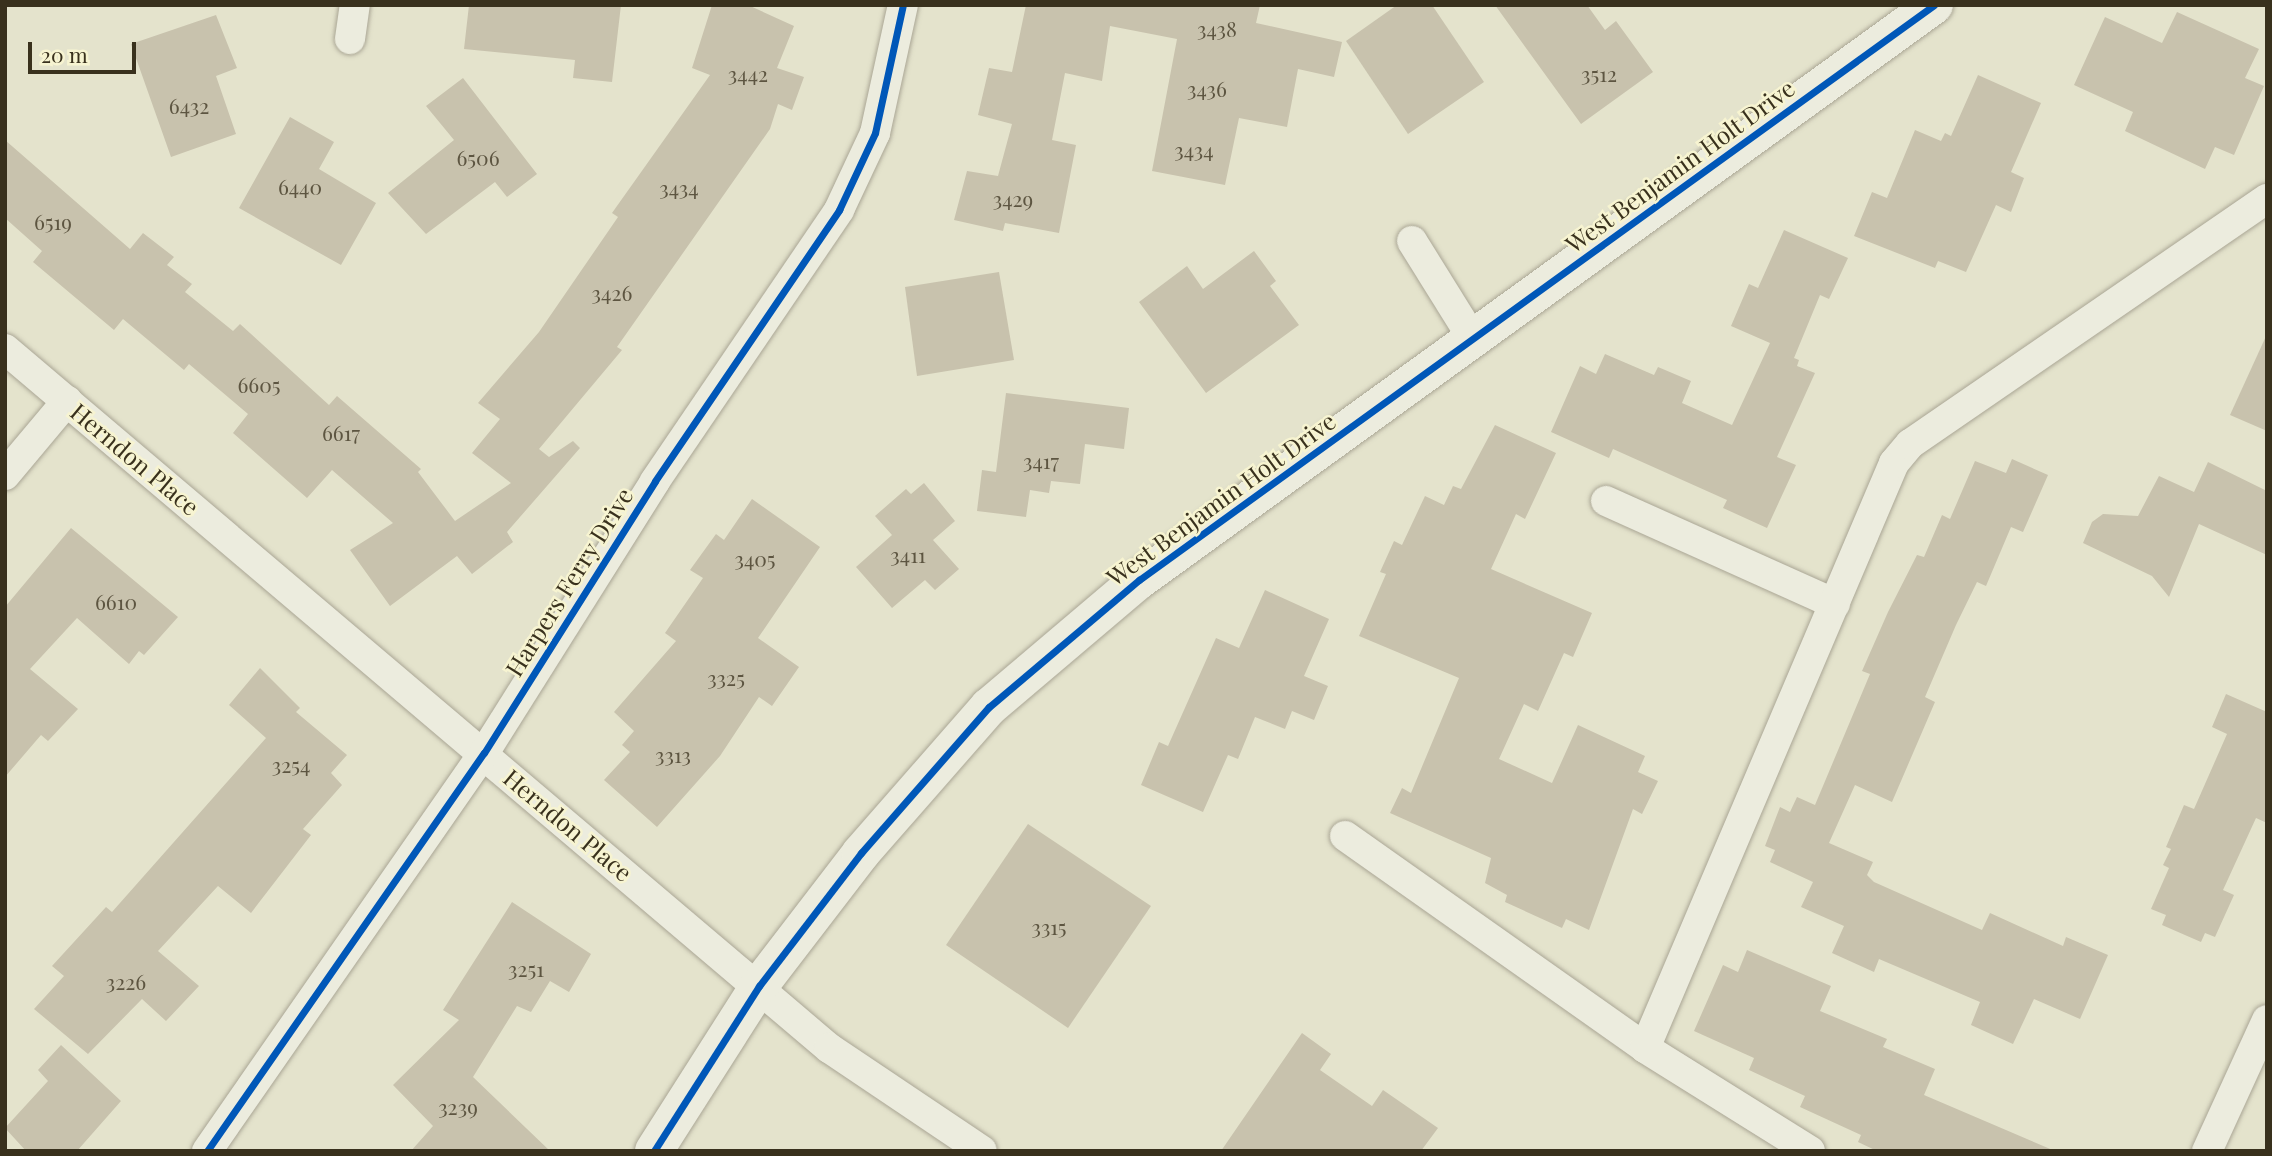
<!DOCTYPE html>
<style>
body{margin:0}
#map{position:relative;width:2272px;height:1156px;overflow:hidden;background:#e4e3cc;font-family:"Playfair Display",serif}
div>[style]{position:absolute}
.building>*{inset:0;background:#c8c2ad}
.roads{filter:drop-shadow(0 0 2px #aaa695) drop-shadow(0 0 2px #aaa695)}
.street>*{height:30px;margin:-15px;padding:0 15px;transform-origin:15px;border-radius:15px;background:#ececde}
.secondary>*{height:38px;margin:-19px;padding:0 19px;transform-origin:19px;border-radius:19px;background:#ececde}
.cycleway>*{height:7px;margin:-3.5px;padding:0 3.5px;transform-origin:3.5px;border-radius:3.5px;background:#0057b8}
span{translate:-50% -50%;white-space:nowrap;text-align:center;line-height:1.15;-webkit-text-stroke:5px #f7f4d1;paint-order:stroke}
.number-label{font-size:21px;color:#5d5541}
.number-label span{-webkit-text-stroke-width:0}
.street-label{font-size:24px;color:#39311d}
.frame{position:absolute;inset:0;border:7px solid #39311d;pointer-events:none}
.scale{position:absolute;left:28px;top:42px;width:108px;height:32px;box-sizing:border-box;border:4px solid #39311d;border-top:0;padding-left:9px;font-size:21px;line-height:24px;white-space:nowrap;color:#39311d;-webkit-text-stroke:5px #f7f4d1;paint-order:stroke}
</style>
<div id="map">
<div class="building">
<div style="clip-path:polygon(469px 5px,621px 5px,612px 82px,573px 78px,575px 60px,464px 49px)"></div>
<div style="clip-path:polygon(712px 5px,748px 5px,794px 26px,777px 68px,804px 77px,792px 110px,778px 104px,770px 129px,617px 347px,622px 350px,539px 449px,549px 457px,573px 441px,580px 448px,507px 532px,513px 542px,472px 574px,457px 556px,390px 606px,350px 550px,393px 523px,332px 470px,307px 498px,233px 433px,248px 414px,189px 364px,184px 370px,123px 319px,114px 330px,33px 262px,42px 251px,5px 218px,5px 140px,130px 249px,143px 233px,174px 257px,167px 265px,192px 284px,185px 292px,233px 331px,240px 324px,329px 405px,337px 396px,421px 469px,418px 472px,455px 521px,511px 483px,472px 453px,500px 419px,478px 403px,539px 332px,618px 217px,612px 213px,710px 75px,692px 68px)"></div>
<div style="clip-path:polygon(1026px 5px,1260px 5px,1256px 23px,1342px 42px,1334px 77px,1298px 69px,1287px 127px,1239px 118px,1225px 185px,1152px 171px,1177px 39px,1110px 26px,1102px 81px,1065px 73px,1052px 140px,1076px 145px,1059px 233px,1005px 223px,1003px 231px,954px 220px,967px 171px,998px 176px,1012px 124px,978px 115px,989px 68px,1012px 72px)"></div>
<div style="clip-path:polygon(1397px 5px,1432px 5px,1484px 82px,1408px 134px,1346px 41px)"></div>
<div style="clip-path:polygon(1495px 5px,1587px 5px,1605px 30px,1616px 21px,1653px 72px,1581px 124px)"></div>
<div style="clip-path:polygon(2177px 12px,2259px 49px,2245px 78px,2264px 86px,2234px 155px,2215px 147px,2205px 169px,2125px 131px,2133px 112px,2074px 85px,2105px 17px,2162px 43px)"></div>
<div style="clip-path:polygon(216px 15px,237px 68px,216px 76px,236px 134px,171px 157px,131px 44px)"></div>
<div style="clip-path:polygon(1978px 75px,2041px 103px,2011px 172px,2024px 178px,2011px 212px,1996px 205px,1966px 272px,1938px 261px,1935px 268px,1854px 236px,1872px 192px,1887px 198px,1915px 130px,1941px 141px,1945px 133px,1951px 136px)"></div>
<div style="clip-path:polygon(463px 78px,537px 174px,507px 197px,495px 182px,426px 234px,388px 193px,454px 140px,426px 106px)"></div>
<div style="clip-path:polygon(290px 117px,334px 142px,319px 169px,376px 203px,341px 265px,239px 208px)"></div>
<div style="clip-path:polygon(1784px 230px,1848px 258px,1829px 299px,1820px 295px,1794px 358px,1799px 360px,1797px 366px,1815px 373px,1777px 457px,1796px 465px,1767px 528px,1723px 508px,1727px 500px,1613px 449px,1609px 458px,1551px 432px,1580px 366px,1596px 374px,1605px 354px,1654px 375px,1658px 367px,1691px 381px,1682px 403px,1732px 425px,1770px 343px,1731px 326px,1749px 284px,1758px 288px)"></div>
<div style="clip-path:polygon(1254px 251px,1276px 281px,1270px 286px,1299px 325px,1206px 393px,1139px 302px,1187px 266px,1203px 289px)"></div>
<div style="clip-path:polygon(999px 272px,1014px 360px,917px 376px,905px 287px)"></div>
<div style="clip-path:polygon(2267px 334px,2267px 431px,2230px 415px)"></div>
<div style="clip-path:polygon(1006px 393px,1129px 408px,1124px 449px,1085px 444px,1080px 484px,1051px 481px,1049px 493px,1030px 490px,1026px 517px,977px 511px,982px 470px,996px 472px)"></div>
<div style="clip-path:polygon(1495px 425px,1556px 453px,1525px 519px,1516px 514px,1491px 569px,1592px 613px,1573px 657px,1564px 653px,1538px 711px,1524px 704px,1499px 759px,1552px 783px,1578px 725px,1645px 756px,1638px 772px,1658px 781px,1642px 814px,1633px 809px,1589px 930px,1566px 919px,1562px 928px,1505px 902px,1507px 895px,1485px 883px,1491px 858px,1390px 813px,1402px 788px,1411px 793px,1459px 678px,1359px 636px,1386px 574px,1380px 572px,1394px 541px,1402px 545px,1425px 496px,1444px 505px,1453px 486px,1461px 489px)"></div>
<div style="clip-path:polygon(2012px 459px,2048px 475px,2023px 532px,2011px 527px,1986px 586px,1977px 582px,1956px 625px,1925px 697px,1935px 702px,1892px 802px,1855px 785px,1829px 843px,1873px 862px,1867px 875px,1874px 882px,1982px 930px,1990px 913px,2063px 946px,2066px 937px,2108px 955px,2080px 1019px,2034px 999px,2013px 1044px,1971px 1025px,1980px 1002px,1879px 959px,1874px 972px,1832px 953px,1844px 926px,1801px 907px,1813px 882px,1770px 862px,1775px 850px,1765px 846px,1780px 807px,1790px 812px,1797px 797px,1815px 805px,1870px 674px,1862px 671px,1888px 612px,1917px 555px,1924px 557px,1942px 515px,1950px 519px,1975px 461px,2006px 473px)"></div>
<div style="clip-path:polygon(2208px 462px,2267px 491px,2267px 555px,2199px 524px,2169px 597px,2152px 576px,2083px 543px,2092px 522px,2103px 514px,2138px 516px,2159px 476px,2194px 492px)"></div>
<div style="clip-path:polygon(924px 483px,955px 521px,933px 540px,959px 569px,935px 590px,925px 580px,892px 608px,856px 567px,892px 535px,875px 516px,906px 489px,911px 494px)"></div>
<div style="clip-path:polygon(752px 499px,820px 547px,758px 638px,799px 667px,772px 706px,759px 697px,720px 756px,657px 827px,604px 780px,630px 752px,622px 745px,634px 731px,614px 712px,676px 641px,665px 633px,703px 578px,690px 570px,716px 534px,724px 540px)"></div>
<div style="clip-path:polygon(71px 528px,178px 617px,144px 655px,139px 651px,129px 664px,77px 618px,30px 669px,78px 709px,48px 741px,41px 735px,5px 777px,5px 607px)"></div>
<div style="clip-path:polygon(1265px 590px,1329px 619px,1304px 676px,1328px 686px,1314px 720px,1292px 711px,1285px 729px,1255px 717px,1238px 759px,1228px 755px,1203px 812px,1141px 785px,1159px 742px,1168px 746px,1216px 638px,1239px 648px)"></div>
<div style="clip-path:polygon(260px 668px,300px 708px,296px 712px,347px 755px,331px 773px,342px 785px,303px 829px,311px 835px,251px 913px,218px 886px,158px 951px,199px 986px,166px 1021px,142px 999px,88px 1054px,34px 1009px,64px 976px,52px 966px,106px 907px,112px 912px,266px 738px,229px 705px)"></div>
<div style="clip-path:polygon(2226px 694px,2267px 712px,2267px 823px,2256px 818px,2223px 890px,2234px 895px,2215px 937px,2205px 933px,2201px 942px,2162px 925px,2166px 915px,2151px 909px,2169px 868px,2163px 865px,2171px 849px,2166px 847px,2184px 805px,2194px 809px,2227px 734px,2212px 727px)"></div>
<div style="clip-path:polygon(1028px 824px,1151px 906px,1068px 1028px,946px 945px)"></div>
<div style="clip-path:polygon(512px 902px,591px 954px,569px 992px,550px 981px,531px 1012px,517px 1006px,473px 1077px,550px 1151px,411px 1151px,433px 1126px,393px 1085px,459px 1020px,443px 1010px)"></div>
<div style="clip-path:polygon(1747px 950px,1831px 986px,1820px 1011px,1887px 1039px,1883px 1047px,1935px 1069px,1924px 1095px,2055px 1151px,1877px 1151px,1858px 1142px,1861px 1135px,1800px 1107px,1805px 1096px,1749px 1070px,1754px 1058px,1694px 1031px,1723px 965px,1738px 972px)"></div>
<div style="clip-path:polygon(1302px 1033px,1331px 1054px,1320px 1070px,1372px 1106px,1383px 1090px,1438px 1128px,1421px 1151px,1221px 1151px)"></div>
<div style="clip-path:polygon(61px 1045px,121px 1101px,77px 1151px,26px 1151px,5px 1128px,48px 1081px,38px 1070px)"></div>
</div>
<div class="roads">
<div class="street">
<div style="left:350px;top:39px;width:34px;rotate:-82deg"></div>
<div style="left:1412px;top:241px;width:115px;rotate:58.1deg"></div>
<div style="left:5px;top:349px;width:1081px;rotate:40.31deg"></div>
<div style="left:829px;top:1048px;width:184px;rotate:33.9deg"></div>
<div style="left:5px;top:475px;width:97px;rotate:-50deg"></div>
<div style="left:1606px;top:501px;width:251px;rotate:24.2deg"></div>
<div style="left:1345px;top:836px;width:367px;rotate:35.2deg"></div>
<div style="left:207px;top:1151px;width:485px;rotate:-55.2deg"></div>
<div style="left:484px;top:753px;width:321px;rotate:-57.8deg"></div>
<div style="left:655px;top:481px;width:328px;rotate:-55.8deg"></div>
<div style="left:839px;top:210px;width:85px;rotate:-64.9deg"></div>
<div style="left:875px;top:133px;width:131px;rotate:-77.7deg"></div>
<div style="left:1810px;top:1151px;width:195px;rotate:-148deg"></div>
<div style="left:1645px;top:1048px;width:636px;rotate:-66.94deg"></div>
<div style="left:1894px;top:463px;width:25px;rotate:-50deg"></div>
<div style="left:1910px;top:444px;width:433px;rotate:-34.5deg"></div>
<div style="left:2207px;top:1151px;width:144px;rotate:-65.4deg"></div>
</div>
<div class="secondary">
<div style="left:654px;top:1151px;width:196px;rotate:-57.5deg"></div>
<div style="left:759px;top:986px;width:168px;rotate:-52.5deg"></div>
<div style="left:861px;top:853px;width:194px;rotate:-48.8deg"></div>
<div style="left:989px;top:707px;width:197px;rotate:-40.3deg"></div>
<div style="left:1139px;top:580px;width:981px;rotate:-35.88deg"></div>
</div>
</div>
<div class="cycleway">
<div style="left:207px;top:1151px;width:485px;rotate:-55.2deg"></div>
<div style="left:484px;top:753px;width:321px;rotate:-57.8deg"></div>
<div style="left:655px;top:481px;width:328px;rotate:-55.8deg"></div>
<div style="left:839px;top:210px;width:85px;rotate:-64.9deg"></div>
<div style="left:875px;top:133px;width:131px;rotate:-77.7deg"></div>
<div style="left:654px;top:1151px;width:196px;rotate:-57.5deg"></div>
<div style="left:759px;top:986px;width:168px;rotate:-52.5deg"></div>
<div style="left:861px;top:853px;width:194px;rotate:-48.8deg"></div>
<div style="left:989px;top:707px;width:197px;rotate:-40.3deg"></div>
<div style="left:1139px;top:580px;width:981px;rotate:-35.88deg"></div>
</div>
<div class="number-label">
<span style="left:1217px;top:28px">3438</span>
<span style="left:748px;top:73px">3442</span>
<span style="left:1599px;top:73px">3512</span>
<span style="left:1207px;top:88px">3436</span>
<span style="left:189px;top:105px">6432</span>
<span style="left:1194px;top:149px">3434</span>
<span style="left:478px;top:157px">6506</span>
<span style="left:300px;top:186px">6440</span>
<span style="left:679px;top:187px">3434</span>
<span style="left:1013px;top:198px">3429</span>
<span style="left:53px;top:221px">6519</span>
<span style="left:612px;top:292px">3426</span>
<span style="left:259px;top:384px">6605</span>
<span style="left:341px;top:432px">6617</span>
<span style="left:1041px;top:460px">3417</span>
<span style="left:908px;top:554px">3411</span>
<span style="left:755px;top:558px">3405</span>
<span style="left:116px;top:601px">6610</span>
<span style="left:726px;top:677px">3325</span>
<span style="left:673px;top:754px">3313</span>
<span style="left:291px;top:764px">3254</span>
<span style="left:1049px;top:926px">3315</span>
<span style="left:526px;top:968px">3251</span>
<span style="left:126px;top:981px">3226</span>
<span style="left:458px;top:1106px">3239</span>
</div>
<div class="street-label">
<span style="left:1680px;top:166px;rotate:-36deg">West Benjamin Holt Drive</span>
<span style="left:135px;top:459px;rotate:40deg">Herndon Place</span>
<span style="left:1221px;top:499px;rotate:-36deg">West Benjamin Holt Drive</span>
<span style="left:569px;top:582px;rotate:-58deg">Harpers Ferry Drive</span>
<span style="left:568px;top:825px;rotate:40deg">Herndon Place</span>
</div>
<div class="frame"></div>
<div class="scale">20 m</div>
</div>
